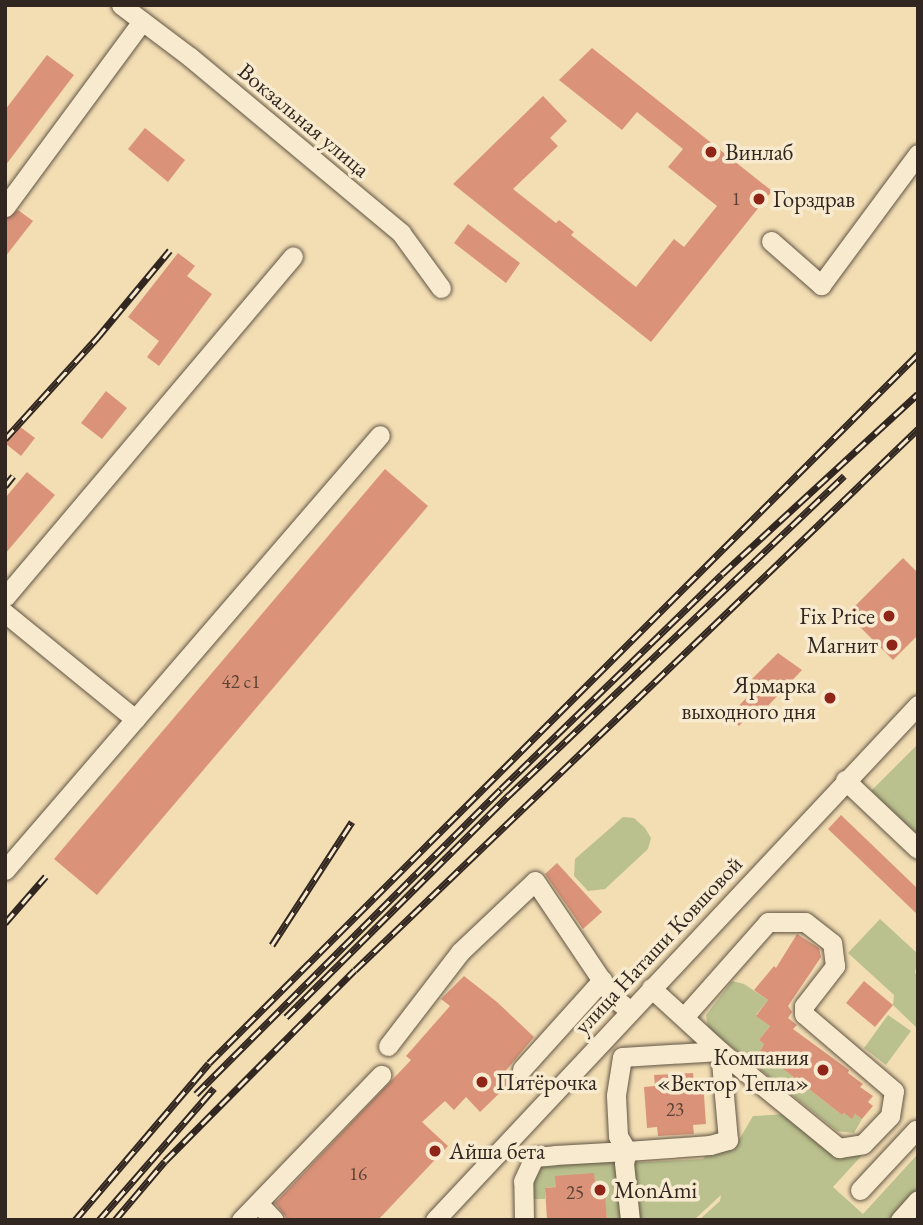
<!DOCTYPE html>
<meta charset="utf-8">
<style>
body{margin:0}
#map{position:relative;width:923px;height:1225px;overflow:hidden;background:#f3deb4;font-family:"EB Garamond",serif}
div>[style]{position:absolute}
.green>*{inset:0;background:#bac18e}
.building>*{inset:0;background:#da9379}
.roads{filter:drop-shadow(0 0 2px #625545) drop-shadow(0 0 2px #625545)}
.minor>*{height:19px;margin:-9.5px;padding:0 9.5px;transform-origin:9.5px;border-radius:9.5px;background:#f7eace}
.rail>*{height:7px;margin-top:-3.5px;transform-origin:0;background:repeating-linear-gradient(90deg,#f7eace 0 13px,#322720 0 26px);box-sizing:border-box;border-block:2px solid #322720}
.dots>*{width:19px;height:19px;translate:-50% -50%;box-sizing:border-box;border:4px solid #f7eace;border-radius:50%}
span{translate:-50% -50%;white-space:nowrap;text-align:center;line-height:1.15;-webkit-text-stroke:7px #f7eace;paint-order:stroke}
.number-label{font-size:19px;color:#5c4236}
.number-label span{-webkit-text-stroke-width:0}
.street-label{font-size:23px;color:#322720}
.poi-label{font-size:23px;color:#322720}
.left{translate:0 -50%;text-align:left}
.right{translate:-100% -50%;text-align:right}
.frame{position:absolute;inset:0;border:7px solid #322720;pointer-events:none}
</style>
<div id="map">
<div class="green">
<div style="clip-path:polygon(918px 744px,918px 835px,871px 791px)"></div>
<div style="clip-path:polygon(623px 817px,634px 818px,645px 828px,651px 838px,648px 849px,605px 889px,588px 891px,574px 876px,575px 859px)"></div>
<div style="clip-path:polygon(880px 919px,918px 954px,915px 973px,918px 975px,918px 1029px,893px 1005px,894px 995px,848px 953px)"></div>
<div style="clip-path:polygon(732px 981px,744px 984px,768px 1000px,756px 1015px,770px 1026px,759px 1040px,764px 1044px,760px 1051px,842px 1115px,844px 1113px,852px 1118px,855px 1114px,862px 1119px,854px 1133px,837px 1131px,708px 1028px,706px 1015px)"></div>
<div style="clip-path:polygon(888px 1015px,911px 1031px,886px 1065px,864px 1048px)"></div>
<div style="clip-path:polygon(789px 1114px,831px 1149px,896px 1118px,833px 1187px,863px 1214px,916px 1156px,918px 1192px,891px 1220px,699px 1220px,720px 1201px,721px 1195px,694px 1220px,630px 1220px,624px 1163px,703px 1159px,709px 1152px,733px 1150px,753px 1116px)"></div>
<div style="clip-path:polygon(613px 1158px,619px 1164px,621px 1220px,607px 1220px,603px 1181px,545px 1188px,545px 1199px,533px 1199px,532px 1181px,543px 1162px)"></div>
</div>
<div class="building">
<div style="clip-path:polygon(592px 48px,772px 191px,651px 342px,453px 184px,543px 96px,567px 121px,550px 138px,558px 146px,513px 189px,556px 223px,559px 220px,574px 232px,571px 235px,636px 287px,674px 239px,684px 247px,717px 206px,668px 167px,683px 149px,637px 112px,622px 130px,559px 80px)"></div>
<div style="clip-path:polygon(47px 55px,74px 75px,5px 166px,5px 110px)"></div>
<div style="clip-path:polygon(145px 128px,185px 160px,168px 182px,128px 149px)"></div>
<div style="clip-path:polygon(18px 210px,33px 221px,5px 257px,5px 219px)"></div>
<div style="clip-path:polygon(468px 224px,520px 263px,506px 283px,454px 243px)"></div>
<div style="clip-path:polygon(178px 253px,195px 266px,187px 276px,212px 294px,159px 366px,147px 357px,159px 341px,128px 317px)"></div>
<div style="clip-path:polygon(106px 391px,127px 408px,102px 439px,81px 423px)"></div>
<div style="clip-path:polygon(19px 426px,35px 438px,21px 456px,6px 444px)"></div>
<div style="clip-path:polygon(385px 469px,428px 506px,97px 895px,54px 859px)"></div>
<div style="clip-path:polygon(27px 472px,55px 495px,5px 554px,5px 498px)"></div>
<div style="clip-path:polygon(903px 558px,918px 573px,918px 635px,893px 660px,847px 614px)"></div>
<div style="clip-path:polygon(778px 653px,802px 670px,764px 710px,759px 705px,739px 726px,729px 716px,752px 692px,745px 686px)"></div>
<div style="clip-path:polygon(841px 815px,918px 889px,918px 915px,828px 829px)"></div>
<div style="clip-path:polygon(557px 863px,602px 912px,583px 929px,545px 874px)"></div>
<div style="clip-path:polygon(797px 934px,819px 948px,821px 957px,788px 1006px,792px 1012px,788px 1018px,797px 1025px,793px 1029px,849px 1070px,848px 1073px,863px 1084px,860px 1087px,873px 1096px,868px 1102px,873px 1106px,862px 1119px,855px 1114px,852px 1119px,844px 1113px,842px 1115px,760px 1051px,764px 1044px,759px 1040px,770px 1026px,756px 1016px,768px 1000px,754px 990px,774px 966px,776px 968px)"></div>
<div style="clip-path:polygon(464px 976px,497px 1002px,534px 1037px,503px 1074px,511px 1082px,480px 1112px,466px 1097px,454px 1110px,445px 1101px,422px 1122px,448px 1146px,378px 1220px,288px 1220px,275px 1203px,411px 1060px,406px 1056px,450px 1006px,441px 999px)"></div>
<div style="clip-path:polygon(864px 981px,893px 1005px,875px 1027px,846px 1003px)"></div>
<div style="clip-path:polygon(693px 1073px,694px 1081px,703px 1081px,706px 1124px,693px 1125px,694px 1134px,658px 1136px,657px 1127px,647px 1128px,644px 1087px,655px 1086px,654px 1075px)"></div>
<div style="clip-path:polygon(594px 1173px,595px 1182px,604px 1181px,607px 1220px,547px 1220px,545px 1188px,556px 1187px,555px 1176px)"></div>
</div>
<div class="roads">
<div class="minor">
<div style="left:121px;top:5px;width:86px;rotate:37deg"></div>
<div style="left:190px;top:57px;width:275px;rotate:39.8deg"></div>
<div style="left:401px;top:233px;width:68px;rotate:54deg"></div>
<div style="left:5px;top:207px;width:231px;rotate:-53.6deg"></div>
<div style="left:771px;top:241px;width:67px;rotate:41.3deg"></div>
<div style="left:821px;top:285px;width:163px;rotate:-53.5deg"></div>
<div style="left:5px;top:597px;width:446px;rotate:-49.8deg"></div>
<div style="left:5px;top:613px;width:168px;rotate:39.2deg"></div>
<div style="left:845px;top:780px;width:100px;rotate:43.4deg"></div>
<div style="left:5px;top:870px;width:574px;rotate:-49.24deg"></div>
<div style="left:651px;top:988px;width:93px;rotate:42.4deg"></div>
<div style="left:720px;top:1051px;width:154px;rotate:39.2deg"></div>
<div style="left:839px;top:1148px;width:24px;rotate:-9deg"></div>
<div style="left:863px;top:1144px;width:39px;rotate:-46deg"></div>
<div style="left:890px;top:1116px;width:25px;rotate:-81deg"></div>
<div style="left:894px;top:1091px;width:118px;rotate:-139.5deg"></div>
<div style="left:804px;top:1014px;width:8px;rotate:-90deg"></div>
<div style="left:804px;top:1006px;width:51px;rotate:-52.2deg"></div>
<div style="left:835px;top:966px;width:23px;rotate:-97deg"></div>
<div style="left:832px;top:943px;width:34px;rotate:-142deg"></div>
<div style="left:805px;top:922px;width:37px;rotate:180deg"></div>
<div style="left:768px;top:922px;width:127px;rotate:131.5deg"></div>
<div style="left:388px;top:1046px;width:118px;rotate:-52.5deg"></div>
<div style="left:460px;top:952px;width:103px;rotate:-43.4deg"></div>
<div style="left:535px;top:881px;width:140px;rotate:56.1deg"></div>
<div style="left:613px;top:997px;width:22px;rotate:39deg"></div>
<div style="left:522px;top:1069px;width:120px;rotate:-48deg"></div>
<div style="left:860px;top:1190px;width:82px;rotate:-47deg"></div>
<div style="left:916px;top:1130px;width:2px;rotate:27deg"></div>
<div style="left:258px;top:1203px;width:23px;rotate:47deg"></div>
<div style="left:241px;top:1220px;width:202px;rotate:-46deg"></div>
<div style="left:435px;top:1220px;width:706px;rotate:-46.84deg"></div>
<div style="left:524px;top:1220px;width:39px;rotate:-91deg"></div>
<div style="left:523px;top:1181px;width:26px;rotate:-65deg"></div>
<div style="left:534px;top:1157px;width:21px;rotate:-5deg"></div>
<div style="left:555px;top:1155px;width:72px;rotate:-3.2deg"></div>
<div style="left:627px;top:1151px;width:83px;rotate:-4.1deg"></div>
<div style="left:710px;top:1145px;width:19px;rotate:-16deg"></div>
<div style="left:728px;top:1140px;width:89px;rotate:-95.1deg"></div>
<div style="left:720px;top:1051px;width:98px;rotate:176.5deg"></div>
<div style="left:622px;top:1057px;width:39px;rotate:99deg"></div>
<div style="left:616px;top:1096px;width:40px;rotate:87.1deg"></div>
<div style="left:618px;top:1136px;width:17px;rotate:59deg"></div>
<div style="left:627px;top:1151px;width:12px;rotate:104deg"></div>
<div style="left:624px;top:1163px;width:57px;rotate:84deg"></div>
<div style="left:900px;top:1220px;width:27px;rotate:-48deg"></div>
</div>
</div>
<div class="rail">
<div style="left:5px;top:439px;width:137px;rotate:-47.7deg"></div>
<div style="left:97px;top:338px;width:114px;rotate:-50.3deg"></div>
<div style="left:5px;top:486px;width:13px;rotate:-51deg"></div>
<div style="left:5px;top:923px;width:62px;rotate:-48.9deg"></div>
<div style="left:272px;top:945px;width:147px;rotate:-57deg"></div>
<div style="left:286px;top:1017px;width:315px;rotate:-44.9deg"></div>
<div style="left:509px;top:795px;width:463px;rotate:-43.6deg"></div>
<div style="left:196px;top:1094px;width:431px;rotate:-45deg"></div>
<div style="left:501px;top:789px;width:308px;rotate:-44.2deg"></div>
<div style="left:722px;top:574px;width:266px;rotate:-42.6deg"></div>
<div style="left:75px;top:1220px;width:206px;rotate:-49.5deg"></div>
<div style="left:209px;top:1063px;width:1003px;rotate:-45deg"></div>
<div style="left:99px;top:1220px;width:175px;rotate:-48.9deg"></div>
<div style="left:115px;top:1220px;width:77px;rotate:-49.7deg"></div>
<div style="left:165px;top:1161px;width:269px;rotate:-45.2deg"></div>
<div style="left:355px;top:970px;width:781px;rotate:-43.86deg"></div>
</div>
<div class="dots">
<div style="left:711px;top:152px;background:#8f2418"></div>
<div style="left:759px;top:199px;background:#8f2418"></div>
<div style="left:889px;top:616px;background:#8f2418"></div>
<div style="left:892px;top:645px;background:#8f2418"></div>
<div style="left:830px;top:698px;background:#8f2418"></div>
<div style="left:823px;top:1070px;background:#8f2418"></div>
<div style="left:482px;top:1082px;background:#8f2418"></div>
<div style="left:435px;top:1151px;background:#8f2418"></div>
<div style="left:600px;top:1190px;background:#8f2418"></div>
</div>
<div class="number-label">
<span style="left:736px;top:199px">1</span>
<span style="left:241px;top:682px">42 с1</span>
<span style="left:675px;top:1110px">23</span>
<span style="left:358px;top:1174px">16</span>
<span style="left:575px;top:1193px">25</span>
</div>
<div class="street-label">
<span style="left:304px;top:120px;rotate:40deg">Вокзальная улица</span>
<span style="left:658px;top:945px;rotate:-47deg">улица Наташи Ковшовой</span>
</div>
<div class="poi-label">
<span class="left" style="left:725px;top:152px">Винлаб</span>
<span class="left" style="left:773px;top:199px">Горздрав</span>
<span class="right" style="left:875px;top:616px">Fix Price</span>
<span class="right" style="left:878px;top:645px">Магнит</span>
<span class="right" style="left:816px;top:698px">Ярмарка<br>выходного дня</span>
<span class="right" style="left:809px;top:1070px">Компания<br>«Вектор Тепла»</span>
<span class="left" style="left:496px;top:1082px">Пятёрочка</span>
<span class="left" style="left:449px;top:1151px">Айша бета</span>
<span class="left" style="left:614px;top:1190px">MonAmi</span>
</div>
<div class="frame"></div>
</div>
